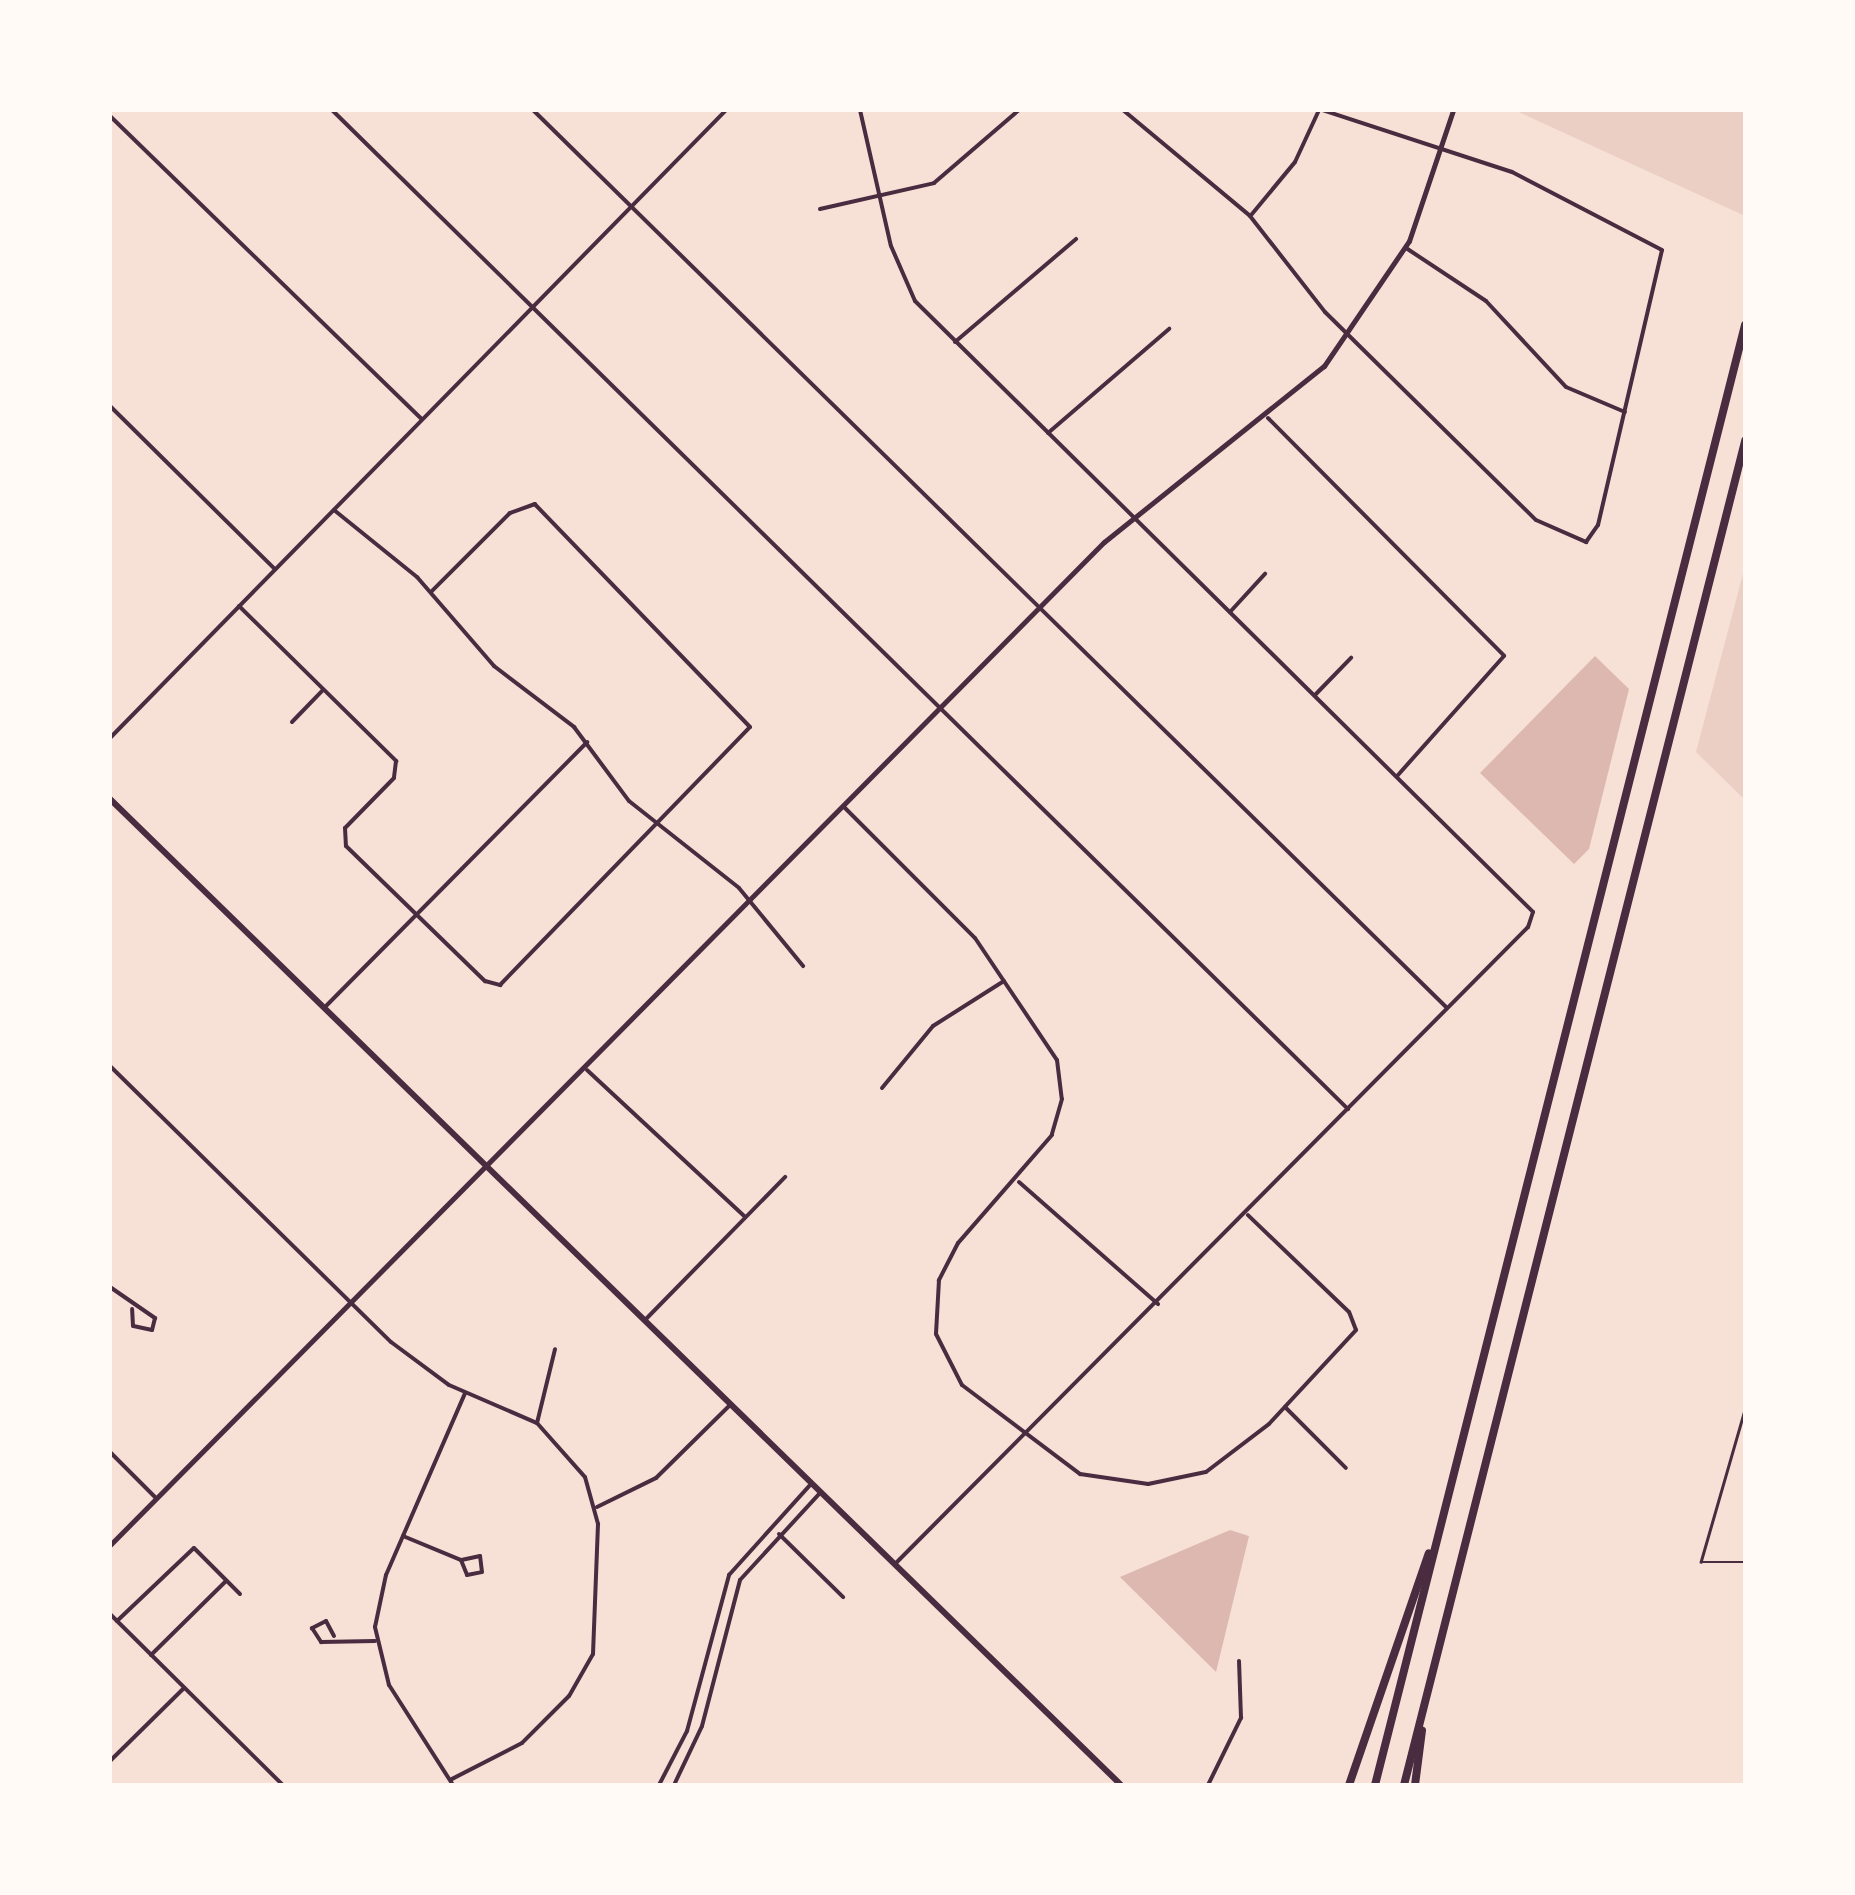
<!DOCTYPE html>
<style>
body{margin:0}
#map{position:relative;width:1855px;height:1895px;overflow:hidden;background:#f7e1d7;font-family:"Varela Round",sans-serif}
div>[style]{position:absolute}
.green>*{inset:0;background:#ebcfc5}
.water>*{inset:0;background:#dcb8b0}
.service>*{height:2.5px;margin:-1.25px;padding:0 1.25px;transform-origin:1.25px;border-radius:1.25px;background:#4a2c40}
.minor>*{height:4px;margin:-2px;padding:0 2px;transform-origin:2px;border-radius:2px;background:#4a2c40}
.tertiary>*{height:5px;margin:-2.5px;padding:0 2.5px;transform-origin:2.5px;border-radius:2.5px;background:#4a2c40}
.secondary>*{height:6px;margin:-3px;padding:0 3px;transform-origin:3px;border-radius:3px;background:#4a2c40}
.motorway>*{height:8px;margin:-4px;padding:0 4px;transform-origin:4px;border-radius:4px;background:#4a2c40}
span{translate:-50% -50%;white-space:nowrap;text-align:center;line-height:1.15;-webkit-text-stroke:10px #fffaf5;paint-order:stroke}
.frame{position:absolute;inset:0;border:112px solid #fffaf5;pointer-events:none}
</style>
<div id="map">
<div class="green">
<div style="clip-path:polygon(1515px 110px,1745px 110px,1745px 216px,1521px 113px)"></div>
<div style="clip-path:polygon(1745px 566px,1745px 800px,1696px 752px)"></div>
</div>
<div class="water">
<div style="clip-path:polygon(1595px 656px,1629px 689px,1589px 849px,1574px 864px,1480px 773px)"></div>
<div style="clip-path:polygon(1230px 1530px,1249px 1536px,1216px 1672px,1120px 1577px)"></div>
</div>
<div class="service">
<div style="left:1745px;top:1410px;width:158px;rotate:106.1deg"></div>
<div style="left:1701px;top:1562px;width:44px"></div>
</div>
<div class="minor">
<div style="left:332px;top:110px;width:1425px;rotate:44.52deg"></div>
<div style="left:533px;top:110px;width:1281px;rotate:44.49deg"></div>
<div style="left:860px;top:110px;width:139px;rotate:77.2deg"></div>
<div style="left:891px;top:246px;width:60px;rotate:66.4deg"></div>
<div style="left:915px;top:301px;width:869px;rotate:44.67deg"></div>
<div style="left:1533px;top:912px;width:16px;rotate:108deg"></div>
<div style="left:1528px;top:927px;width:897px;rotate:134.82deg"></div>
<div style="left:1123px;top:110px;width:165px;rotate:39.8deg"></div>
<div style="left:1250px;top:216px;width:122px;rotate:52deg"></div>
<div style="left:1325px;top:312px;width:296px;rotate:44.6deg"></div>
<div style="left:1536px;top:520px;width:55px;rotate:23.7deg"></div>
<div style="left:1586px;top:542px;width:21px;rotate:-55deg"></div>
<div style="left:1598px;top:525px;width:282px;rotate:-76.9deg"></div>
<div style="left:1662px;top:250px;width:169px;rotate:-152.5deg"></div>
<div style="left:1512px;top:172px;width:200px;rotate:-161.9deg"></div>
<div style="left:110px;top:116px;width:435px;rotate:44.2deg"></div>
<div style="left:820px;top:209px;width:117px;rotate:-12.8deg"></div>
<div style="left:934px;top:183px;width:112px;rotate:-40.7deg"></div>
<div style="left:1252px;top:214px;width:67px;rotate:-50.4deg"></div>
<div style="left:1295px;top:162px;width:57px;rotate:-65.2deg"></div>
<div style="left:1406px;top:248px;width:96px;rotate:33.5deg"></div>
<div style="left:1486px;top:301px;width:117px;rotate:47.1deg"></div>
<div style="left:1566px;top:387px;width:64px;rotate:23deg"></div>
<div style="left:955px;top:342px;width:159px;rotate:-40.4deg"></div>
<div style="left:110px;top:406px;width:232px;rotate:44.7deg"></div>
<div style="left:1268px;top:418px;width:335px;rotate:45.2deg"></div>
<div style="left:1504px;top:656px;width:161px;rotate:131.7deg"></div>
<div style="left:1048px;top:433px;width:160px;rotate:-40.7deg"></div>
<div style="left:334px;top:510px;width:107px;rotate:38.9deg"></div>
<div style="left:417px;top:577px;width:118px;rotate:49.1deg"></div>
<div style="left:494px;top:666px;width:101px;rotate:37.3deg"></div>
<div style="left:574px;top:727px;width:92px;rotate:53.4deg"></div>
<div style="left:629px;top:801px;width:140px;rotate:38.3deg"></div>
<div style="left:739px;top:888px;width:101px;rotate:50.6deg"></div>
<div style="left:239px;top:606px;width:221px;rotate:44.6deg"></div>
<div style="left:396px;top:761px;width:17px;rotate:97deg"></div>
<div style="left:394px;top:778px;width:70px;rotate:134.4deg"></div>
<div style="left:345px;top:828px;width:18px;rotate:87deg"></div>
<div style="left:346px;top:846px;width:194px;rotate:44.2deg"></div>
<div style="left:485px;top:981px;width:16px;rotate:15deg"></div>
<div style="left:500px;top:985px;width:359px;rotate:-45.9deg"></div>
<div style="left:750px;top:727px;width:310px;rotate:-134deg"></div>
<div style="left:535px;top:504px;width:27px;rotate:160deg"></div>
<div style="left:510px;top:513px;width:112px;rotate:135deg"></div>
<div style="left:1230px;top:612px;width:52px;rotate:-47.4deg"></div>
<div style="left:1315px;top:695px;width:52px;rotate:-45.8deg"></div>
<div style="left:292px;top:722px;width:45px;rotate:-45.9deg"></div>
<div style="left:110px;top:738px;width:880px;rotate:-45.55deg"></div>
<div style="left:844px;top:807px;width:185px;rotate:45deg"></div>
<div style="left:975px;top:938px;width:147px;rotate:56.1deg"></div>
<div style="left:1057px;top:1060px;width:39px;rotate:83deg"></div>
<div style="left:1062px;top:1099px;width:37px;rotate:106deg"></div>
<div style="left:1052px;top:1135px;width:143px;rotate:131deg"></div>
<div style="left:958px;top:1243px;width:42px;rotate:117.2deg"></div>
<div style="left:939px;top:1280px;width:54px;rotate:93.2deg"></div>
<div style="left:936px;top:1334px;width:57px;rotate:63deg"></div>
<div style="left:962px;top:1385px;width:148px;rotate:37deg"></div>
<div style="left:1080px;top:1474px;width:69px;rotate:8.4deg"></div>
<div style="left:1148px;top:1484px;width:59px;rotate:-11.7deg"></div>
<div style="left:1206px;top:1472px;width:79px;rotate:-37.3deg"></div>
<div style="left:1269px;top:1424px;width:128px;rotate:-47.2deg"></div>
<div style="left:1356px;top:1330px;width:19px;rotate:-111deg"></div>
<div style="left:1349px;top:1312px;width:140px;rotate:-136.2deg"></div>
<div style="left:327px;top:1005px;width:370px;rotate:-45.3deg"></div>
<div style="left:110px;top:1066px;width:394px;rotate:44.5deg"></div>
<div style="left:391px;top:1342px;width:72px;rotate:36.6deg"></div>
<div style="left:449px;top:1385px;width:96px;rotate:23.4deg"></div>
<div style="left:537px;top:1423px;width:72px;rotate:48.4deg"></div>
<div style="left:585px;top:1477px;width:49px;rotate:74.5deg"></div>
<div style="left:598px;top:1524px;width:130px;rotate:92.2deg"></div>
<div style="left:593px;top:1654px;width:48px;rotate:119.7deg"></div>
<div style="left:569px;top:1696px;width:66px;rotate:135deg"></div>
<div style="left:522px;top:1743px;width:79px;rotate:152.8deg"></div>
<div style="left:587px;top:1070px;width:216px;rotate:42.9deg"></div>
<div style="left:882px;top:1088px;width:80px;rotate:-50.6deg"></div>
<div style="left:933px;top:1026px;width:84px;rotate:-32.4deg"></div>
<div style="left:1019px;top:1182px;width:185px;rotate:41.3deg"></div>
<div style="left:110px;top:1287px;width:55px;rotate:34.6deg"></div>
<div style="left:155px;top:1318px;width:12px;rotate:104deg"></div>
<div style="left:152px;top:1330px;width:19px;rotate:-168deg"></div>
<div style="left:133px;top:1326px;width:17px;rotate:-93deg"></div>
<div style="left:646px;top:1319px;width:199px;rotate:-45.6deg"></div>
<div style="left:1285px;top:1407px;width:86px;rotate:45deg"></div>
<div style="left:537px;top:1423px;width:76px;rotate:-76.3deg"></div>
<div style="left:110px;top:1452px;width:65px;rotate:45deg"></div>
<div style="left:597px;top:1507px;width:66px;rotate:-26.2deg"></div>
<div style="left:656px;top:1478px;width:104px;rotate:-44.6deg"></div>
<div style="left:779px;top:1534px;width:90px;rotate:44.5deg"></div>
<div style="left:403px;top:1536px;width:63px;rotate:22.5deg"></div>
<div style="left:461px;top:1560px;width:16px;rotate:68deg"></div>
<div style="left:467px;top:1575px;width:15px;rotate:-11deg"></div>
<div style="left:482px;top:1572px;width:16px;rotate:-97deg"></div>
<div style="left:480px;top:1556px;width:19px;rotate:168deg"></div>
<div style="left:110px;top:1614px;width:243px;rotate:44.7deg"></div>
<div style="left:117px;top:1621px;width:106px;rotate:-43.5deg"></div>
<div style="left:194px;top:1548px;width:65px;rotate:45deg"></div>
<div style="left:334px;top:1636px;width:17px;rotate:-118deg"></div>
<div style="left:326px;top:1621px;width:16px;rotate:153deg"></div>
<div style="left:312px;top:1628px;width:17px;rotate:57deg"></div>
<div style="left:321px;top:1642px;width:54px;rotate:-1.1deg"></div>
<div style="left:151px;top:1655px;width:105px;rotate:-44.6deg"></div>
<div style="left:110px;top:1761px;width:104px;rotate:-44.6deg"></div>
<div style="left:453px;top:1785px;width:119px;rotate:-122.6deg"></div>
<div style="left:389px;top:1685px;width:60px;rotate:-103.6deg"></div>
<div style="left:375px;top:1627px;width:53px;rotate:-78.1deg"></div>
<div style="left:386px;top:1575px;width:198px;rotate:-66.5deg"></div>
<div style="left:659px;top:1785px;width:61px;rotate:-62.6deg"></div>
<div style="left:687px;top:1731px;width:162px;rotate:-74.9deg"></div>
<div style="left:729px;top:1575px;width:121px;rotate:-48deg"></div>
<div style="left:674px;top:1785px;width:65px;rotate:-64.6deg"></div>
<div style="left:702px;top:1726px;width:151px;rotate:-75.4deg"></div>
<div style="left:740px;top:1580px;width:118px;rotate:-47.4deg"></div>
<div style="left:1208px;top:1785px;width:75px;rotate:-63.8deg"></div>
<div style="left:1241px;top:1718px;width:57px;rotate:-92deg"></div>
</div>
<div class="tertiary">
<div style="left:110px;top:1545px;width:1412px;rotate:-45.26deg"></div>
<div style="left:1104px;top:542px;width:282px;rotate:-38.7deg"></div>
<div style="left:1324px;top:366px;width:151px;rotate:-55.8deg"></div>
<div style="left:1409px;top:241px;width:138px;rotate:-71.4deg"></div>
</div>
<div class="secondary">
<div style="left:110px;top:799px;width:1412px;rotate:44.28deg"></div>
</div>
<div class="motorway">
<div style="left:1349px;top:1785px;width:245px;rotate:-71deg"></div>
<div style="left:1375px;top:1785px;width:1506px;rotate:-75.78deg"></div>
<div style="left:1404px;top:1785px;width:1387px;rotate:-75.76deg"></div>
<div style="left:1415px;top:1785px;width:55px;rotate:-82.7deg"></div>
</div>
<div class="frame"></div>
</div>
